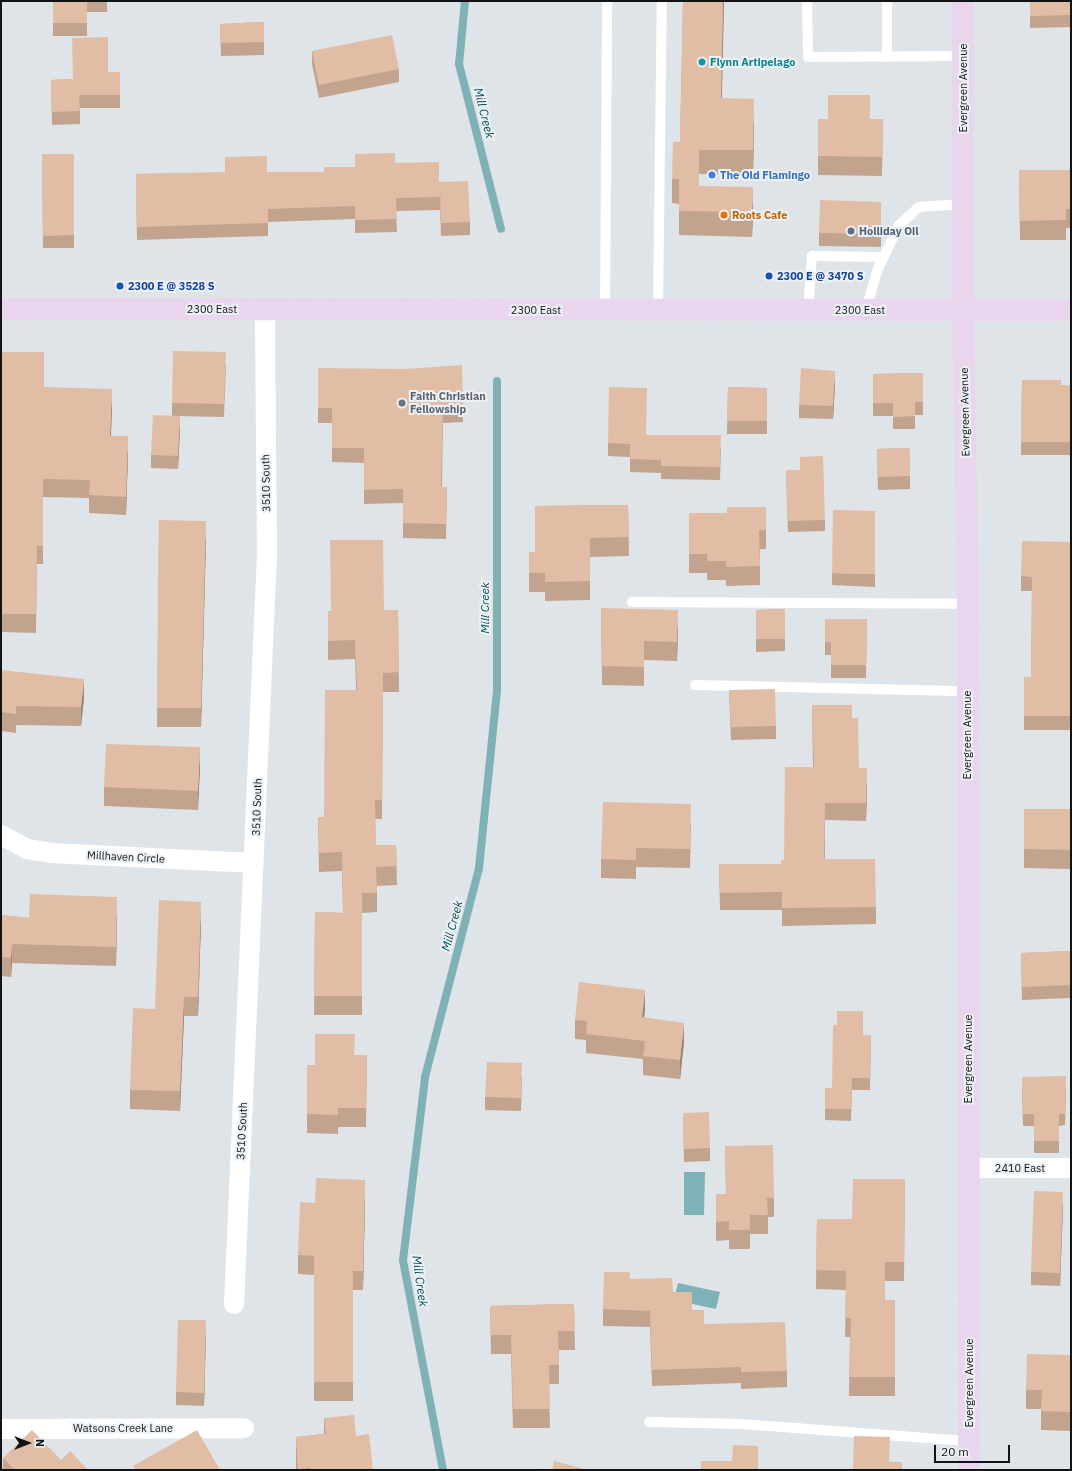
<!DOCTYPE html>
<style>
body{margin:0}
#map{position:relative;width:1072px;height:1471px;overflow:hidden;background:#dfe4e9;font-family:"IBM Plex Sans",sans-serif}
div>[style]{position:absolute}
.water>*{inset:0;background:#7fb2b6}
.stream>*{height:8px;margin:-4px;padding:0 4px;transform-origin:4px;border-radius:4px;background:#7fb2b6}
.lane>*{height:10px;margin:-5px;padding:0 5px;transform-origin:5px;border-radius:5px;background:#fff}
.street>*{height:20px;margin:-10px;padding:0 10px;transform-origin:10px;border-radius:10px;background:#fff}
.secondary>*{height:22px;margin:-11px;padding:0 11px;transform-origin:11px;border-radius:11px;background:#ead5ee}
.wall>*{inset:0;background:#c2a38e}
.shaded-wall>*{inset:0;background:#9e8474}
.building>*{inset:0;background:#e2bda5}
.dots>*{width:11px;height:11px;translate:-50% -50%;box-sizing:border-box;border:2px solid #ecf1f6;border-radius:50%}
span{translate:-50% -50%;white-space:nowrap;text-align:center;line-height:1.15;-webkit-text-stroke:4px #ecf1f6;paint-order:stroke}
.culture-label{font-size:11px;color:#0d838f;font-weight:700}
.left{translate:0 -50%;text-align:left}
.street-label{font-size:11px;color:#111314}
.shop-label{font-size:11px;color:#366cbe;font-weight:700}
.food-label{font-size:11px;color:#c56008;font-weight:700}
.service-label{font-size:11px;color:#4e5e75;font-weight:700}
.transit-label{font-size:11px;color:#164399;font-weight:700}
.worship-label{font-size:11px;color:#5b616d;font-weight:700}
.water-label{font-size:12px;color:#004e54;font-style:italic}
.frame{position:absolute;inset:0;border:2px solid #111314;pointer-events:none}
.north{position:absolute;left:8px;top:1423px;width:40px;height:40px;-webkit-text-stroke:3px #ecf1f6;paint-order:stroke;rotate:90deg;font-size:11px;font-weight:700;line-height:16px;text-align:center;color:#111314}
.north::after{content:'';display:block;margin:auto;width:14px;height:18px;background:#111314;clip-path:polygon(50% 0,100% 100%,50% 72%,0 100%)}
.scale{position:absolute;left:934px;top:1445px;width:76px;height:18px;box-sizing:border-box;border:2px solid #111314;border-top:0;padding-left:5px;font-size:12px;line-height:14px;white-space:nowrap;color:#111314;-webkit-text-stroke:3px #ecf1f6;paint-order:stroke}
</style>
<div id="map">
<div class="water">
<div style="clip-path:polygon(684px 1172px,705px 1172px,704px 1215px,684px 1215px)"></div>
<div style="clip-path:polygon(678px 1283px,720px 1292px,716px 1309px,674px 1300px)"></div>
</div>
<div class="stream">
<div style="left:465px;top:1px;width:63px;rotate:95.4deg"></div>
<div style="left:459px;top:64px;width:170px;rotate:75.7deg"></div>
<div style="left:443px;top:1470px;width:214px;rotate:-100.8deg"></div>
<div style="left:403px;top:1260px;width:184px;rotate:-83.1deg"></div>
<div style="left:425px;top:1077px;width:216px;rotate:-75.5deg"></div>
<div style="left:479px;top:868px;width:177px;rotate:-84.2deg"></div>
<div style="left:497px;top:692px;width:311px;rotate:-90deg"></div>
</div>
<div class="lane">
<div style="left:807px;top:1px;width:56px;rotate:89deg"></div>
<div style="left:808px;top:57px;width:155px;rotate:-0.4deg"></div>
<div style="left:887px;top:1px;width:56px;rotate:90deg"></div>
<div style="left:605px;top:310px;width:309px;rotate:-89.6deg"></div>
<div style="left:658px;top:310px;width:309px;rotate:-89.3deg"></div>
<div style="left:808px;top:310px;width:54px;rotate:-85.8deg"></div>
<div style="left:812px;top:256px;width:71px;rotate:0.8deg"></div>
<div style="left:866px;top:310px;width:41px;rotate:-74.2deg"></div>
<div style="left:877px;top:271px;width:51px;rotate:-64.4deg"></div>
<div style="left:899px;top:225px;width:27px;rotate:-42deg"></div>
<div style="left:919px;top:207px;width:44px;rotate:-3.9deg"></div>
<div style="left:632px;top:602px;width:336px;rotate:0.3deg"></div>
<div style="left:695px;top:685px;width:272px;rotate:1.3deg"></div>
<div style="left:649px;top:1422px;width:92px;rotate:1.2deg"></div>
<div style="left:741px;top:1424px;width:229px;rotate:4.3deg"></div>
</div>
<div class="street">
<div style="left:1px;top:835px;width:30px;rotate:28deg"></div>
<div style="left:27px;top:849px;width:24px;rotate:9deg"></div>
<div style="left:51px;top:853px;width:203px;rotate:2.8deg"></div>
<div style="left:968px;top:1168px;width:103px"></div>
<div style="left:234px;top:1304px;width:750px;rotate:-87.48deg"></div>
<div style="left:267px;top:555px;width:246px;rotate:-90.5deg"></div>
<div style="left:1px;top:1429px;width:243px;rotate:-0.2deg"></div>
</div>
<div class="secondary">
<div style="left:963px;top:1px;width:309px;rotate:90deg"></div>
<div style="left:963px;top:310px;width:294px;rotate:89deg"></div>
<div style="left:968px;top:604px;width:866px;rotate:89.93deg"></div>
<div style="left:1px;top:309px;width:1070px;rotate:0.05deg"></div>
</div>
<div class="wall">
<div style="clip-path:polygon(53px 1px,107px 1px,107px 12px,87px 12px,87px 36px,53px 36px)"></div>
<div style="clip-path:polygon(683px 1px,724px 1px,722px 98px,754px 124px,753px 175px,699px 174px,699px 186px,753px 212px,752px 237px,679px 235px,679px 204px,672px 203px,672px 179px,680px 142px)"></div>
<div style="clip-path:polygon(1030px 1px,1071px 1px,1071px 27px,1030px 28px)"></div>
<div style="clip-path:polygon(264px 22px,264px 55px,221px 56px,220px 24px)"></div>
<div style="clip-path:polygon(312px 51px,399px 69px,399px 82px,319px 98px,312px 64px)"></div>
<div style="clip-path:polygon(120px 72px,120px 108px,80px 108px,80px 124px,52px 125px,51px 80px,73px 79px)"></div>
<div style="clip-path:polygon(818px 119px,883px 119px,882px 176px,818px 175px)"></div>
<div style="clip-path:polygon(42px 154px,74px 154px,74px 248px,43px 248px)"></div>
<div style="clip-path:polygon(355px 154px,395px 163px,439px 182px,470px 222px,470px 235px,441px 236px,440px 207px,440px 210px,396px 211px,397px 232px,355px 233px,355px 219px,268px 222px,268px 236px,137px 240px,136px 174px,267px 172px,324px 172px,355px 167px)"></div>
<div style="clip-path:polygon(1019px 170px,1071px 170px,1071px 228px,1066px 228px,1066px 240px,1020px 240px)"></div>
<div style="clip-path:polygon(881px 215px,881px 247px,819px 246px,819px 233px)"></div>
<div style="clip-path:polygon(1px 352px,44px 387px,112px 407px,111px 436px,128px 454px,126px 515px,89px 513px,89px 498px,43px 497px,43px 564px,37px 564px,36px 633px,1px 632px)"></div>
<div style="clip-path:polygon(226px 365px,224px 417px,174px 416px,180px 429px,178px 469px,151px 468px,151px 455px,172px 416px,172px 403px)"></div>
<div style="clip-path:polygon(318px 368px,463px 408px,463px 422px,443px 423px,442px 487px,447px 487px,446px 539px,403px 538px,403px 503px,364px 504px,364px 463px,332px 462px,332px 423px,318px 423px)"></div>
<div style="clip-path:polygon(923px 373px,923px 415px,915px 415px,915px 429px,893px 429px,893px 416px,873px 416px,873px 374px)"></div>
<div style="clip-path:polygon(1022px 380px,1061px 385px,1071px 386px,1071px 455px,1021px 455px)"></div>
<div style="clip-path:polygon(835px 384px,833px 419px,799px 418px,799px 405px)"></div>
<div style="clip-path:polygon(728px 387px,767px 388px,767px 434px,727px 434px)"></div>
<div style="clip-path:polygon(646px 435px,721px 448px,720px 480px,661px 479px,661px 473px,630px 472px,630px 457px,608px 456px,608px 443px)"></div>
<div style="clip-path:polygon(910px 448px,910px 489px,878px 490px,877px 449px)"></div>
<div style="clip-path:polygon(800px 457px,825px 520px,825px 531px,788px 532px,786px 470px,800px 470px)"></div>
<div style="clip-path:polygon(628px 505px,629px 556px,590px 557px,590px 600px,545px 601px,545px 592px,529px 592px,529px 552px,535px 552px,535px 506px)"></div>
<div style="clip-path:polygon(766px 507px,766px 549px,760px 549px,760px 585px,726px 586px,726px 580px,707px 580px,707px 573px,689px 573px,689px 513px,727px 513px)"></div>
<div style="clip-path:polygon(159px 520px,206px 540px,201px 727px,157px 727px)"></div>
<div style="clip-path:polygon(1071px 542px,1071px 730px,1024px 730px,1024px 677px,1031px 677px,1032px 591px,1021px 591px,1021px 576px)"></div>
<div style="clip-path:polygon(832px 573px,875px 574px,875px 587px,832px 585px)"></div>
<div style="clip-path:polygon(601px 608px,678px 629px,677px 661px,644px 660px,644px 686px,602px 685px)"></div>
<div style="clip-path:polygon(785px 609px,785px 651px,756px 652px,756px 610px)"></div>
<div style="clip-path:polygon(398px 610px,399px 692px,383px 692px,382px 819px,375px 819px,376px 845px,396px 845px,397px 885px,377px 886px,377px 912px,362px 913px,362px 1015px,314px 1015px,315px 912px,343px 913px,342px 871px,319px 872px,318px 817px,324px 817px,356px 690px,355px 659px,328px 660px,328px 611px)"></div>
<div style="clip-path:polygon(825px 619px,867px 619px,866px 678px,831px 678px,831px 655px,825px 655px)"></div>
<div style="clip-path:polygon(1px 670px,84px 698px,81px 726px,16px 725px,16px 733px,1px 731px)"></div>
<div style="clip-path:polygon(729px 690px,776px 726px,776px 739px,731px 740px)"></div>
<div style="clip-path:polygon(812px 705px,852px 718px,859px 768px,867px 785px,866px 821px,825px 820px,825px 859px,876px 907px,876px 924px,782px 926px,782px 910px,720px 910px,719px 864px,781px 864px,784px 860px,813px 767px)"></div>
<div style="clip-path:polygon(200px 766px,198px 810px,104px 806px,104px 787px)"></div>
<div style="clip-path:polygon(1024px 809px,1071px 809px,1071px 869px,1024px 868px)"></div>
<div style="clip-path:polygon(691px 823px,690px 868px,636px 867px,636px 879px,601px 878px,601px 859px)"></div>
<div style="clip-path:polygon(1px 915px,29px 918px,117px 916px,116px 966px,12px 963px,11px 977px,1px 976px)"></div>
<div style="clip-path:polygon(201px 921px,198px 1016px,184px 1016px,180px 1111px,130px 1109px,130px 1090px)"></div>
<div style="clip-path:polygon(1071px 951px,1071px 998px,1022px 1000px,1021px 953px)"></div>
<div style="clip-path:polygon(645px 1009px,644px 1018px,684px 1042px,680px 1079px,643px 1075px,643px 1059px,586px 1053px,586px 1040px,575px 1039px,575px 1020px)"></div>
<div style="clip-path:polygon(863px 1035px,871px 1035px,870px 1090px,852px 1090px,851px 1121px,825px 1120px,825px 1088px,832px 1088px)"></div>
<div style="clip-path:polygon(355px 1055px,367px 1055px,366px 1127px,338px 1127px,338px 1134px,307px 1133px,307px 1065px,315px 1065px)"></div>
<div style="clip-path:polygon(522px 1076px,521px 1111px,485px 1110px,485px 1097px)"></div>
<div style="clip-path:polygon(1066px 1088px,1065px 1125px,1059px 1126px,1059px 1153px,1034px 1153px,1034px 1126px,1023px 1126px,1022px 1089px)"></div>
<div style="clip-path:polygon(683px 1113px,710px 1148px,710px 1161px,684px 1162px)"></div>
<div style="clip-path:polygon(725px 1146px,774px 1198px,774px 1217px,768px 1217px,768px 1234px,750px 1234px,750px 1249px,729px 1249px,729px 1240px,716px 1241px,716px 1194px,726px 1194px)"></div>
<div style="clip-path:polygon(905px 1179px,904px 1281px,885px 1281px,885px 1300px,895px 1300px,895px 1396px,849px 1396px,850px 1337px,845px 1337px,846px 1290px,816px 1289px,817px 1219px,852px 1219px)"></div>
<div style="clip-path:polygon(365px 1199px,363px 1290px,353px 1290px,353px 1401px,314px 1401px,314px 1275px,298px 1274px,298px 1255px,315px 1203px)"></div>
<div style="clip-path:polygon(1063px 1205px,1060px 1286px,1031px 1285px,1031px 1272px)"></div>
<div style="clip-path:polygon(630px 1279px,673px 1292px,692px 1310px,704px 1324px,787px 1371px,787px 1387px,741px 1389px,741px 1383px,652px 1386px,650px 1327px,603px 1326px,603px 1309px)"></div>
<div style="clip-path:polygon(574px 1304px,575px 1350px,559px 1350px,559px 1384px,549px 1384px,550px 1428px,513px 1428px,511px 1354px,491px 1354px,490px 1306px)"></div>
<div style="clip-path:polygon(206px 1333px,204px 1406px,176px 1405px,176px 1392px)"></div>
<div style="clip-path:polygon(1071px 1355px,1071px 1431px,1041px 1430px,1041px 1409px,1026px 1409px,1026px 1390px)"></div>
<div style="clip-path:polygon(324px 1418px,356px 1436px,373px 1470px,296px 1470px,296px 1437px,324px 1434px)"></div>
<div style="clip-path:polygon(3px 1458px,61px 1460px,88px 1470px,3px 1470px)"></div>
</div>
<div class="shaded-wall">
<div style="clip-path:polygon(723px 1px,724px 1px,721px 123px,721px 98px)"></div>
<div style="clip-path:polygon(754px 99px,754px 124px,753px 175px,753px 150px)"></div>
<div style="clip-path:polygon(753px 187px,753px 212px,752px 237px,752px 212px)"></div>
<div style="clip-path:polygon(835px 371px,835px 384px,833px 419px,833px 406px)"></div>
<div style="clip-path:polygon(112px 389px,112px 407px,110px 454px,110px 436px)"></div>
<div style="clip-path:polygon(180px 416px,180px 429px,178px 469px,178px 456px)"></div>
<div style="clip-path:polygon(128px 436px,128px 454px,126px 515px,126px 497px)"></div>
<div style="clip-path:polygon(206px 521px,206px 540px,201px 727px,201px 708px)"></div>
<div style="clip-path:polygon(678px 610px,678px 629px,677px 661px,677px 642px)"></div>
<div style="clip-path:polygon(84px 679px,84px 698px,81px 726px,81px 707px)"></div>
<div style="clip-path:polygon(200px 747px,200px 766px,198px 810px,198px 791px)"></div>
<div style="clip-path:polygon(867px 768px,867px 785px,866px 821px,866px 803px)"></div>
<div style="clip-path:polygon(117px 897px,117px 916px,116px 966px,116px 947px)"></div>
<div style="clip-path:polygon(201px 902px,201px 921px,198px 1016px,198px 997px)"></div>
<div style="clip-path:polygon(12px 944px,12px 963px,11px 977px,11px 958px)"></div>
<div style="clip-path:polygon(645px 990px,645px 1009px,642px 1037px,642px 1017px)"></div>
<div style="clip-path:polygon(184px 997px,184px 1016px,180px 1111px,180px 1091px)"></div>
<div style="clip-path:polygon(684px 1023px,684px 1042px,680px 1079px,680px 1060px)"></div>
<div style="clip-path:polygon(365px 1180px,365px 1199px,363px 1290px,363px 1271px)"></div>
<div style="clip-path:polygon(1063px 1192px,1063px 1205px,1060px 1286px,1060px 1273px)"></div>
<div style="clip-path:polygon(206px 1320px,206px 1333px,204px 1406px,204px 1393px)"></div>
</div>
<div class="building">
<div style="clip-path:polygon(53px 1px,87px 1px,87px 23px,53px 23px)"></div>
<div style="clip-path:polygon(683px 1px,723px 1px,721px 98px,754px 99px,753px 150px,699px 150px,699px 186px,753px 187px,752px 212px,679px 211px,679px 179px,672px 179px,673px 142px,680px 142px)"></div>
<div style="clip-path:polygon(1030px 1px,1071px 1px,1071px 15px,1030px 16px)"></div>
<div style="clip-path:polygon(264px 22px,264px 42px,221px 43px,220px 24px)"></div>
<div style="clip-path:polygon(392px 35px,399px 69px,319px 85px,312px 51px)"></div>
<div style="clip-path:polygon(108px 37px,108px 72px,120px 72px,120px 95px,79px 95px,80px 111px,52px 112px,51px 80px,73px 79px,72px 38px)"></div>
<div style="clip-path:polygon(828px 95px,870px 95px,870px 119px,883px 119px,882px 157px,818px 156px,818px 119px,828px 119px)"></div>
<div style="clip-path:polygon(395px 153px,395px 163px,439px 162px,439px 182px,468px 181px,470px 222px,441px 223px,440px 189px,440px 197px,396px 198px,397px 219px,355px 220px,355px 206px,268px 209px,268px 223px,137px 227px,136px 174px,225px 172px,225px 157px,267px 156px,267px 172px,324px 172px,324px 167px,355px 167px,355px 154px)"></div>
<div style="clip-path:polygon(42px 154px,74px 154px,74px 235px,43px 236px)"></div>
<div style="clip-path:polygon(1019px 170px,1071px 170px,1071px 209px,1066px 209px,1066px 220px,1020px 221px)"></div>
<div style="clip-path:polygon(820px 200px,881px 202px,881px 234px,819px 233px)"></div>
<div style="clip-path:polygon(173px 351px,226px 352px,224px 404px,172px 403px)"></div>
<div style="clip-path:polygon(1px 352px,44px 352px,44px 387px,112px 389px,110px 436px,128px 436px,126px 497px,89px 495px,90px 480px,43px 479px,43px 546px,37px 546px,36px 614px,1px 614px)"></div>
<div style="clip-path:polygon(462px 365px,463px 408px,443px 408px,441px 487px,447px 487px,446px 524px,403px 523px,403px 489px,364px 490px,364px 448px,332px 448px,332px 408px,318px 408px,318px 368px,406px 369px)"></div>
<div style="clip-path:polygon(801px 368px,835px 371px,833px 406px,799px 405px)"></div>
<div style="clip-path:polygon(923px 373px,923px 402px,915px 402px,915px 416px,893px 417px,893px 403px,873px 403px,873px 374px)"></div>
<div style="clip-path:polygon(1022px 380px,1061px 380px,1061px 385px,1071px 386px,1071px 442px,1021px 442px)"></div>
<div style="clip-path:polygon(609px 387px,647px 388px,646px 435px,721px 435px,720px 467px,661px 466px,661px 460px,630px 459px,630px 444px,608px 443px)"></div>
<div style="clip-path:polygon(728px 387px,767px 388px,767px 421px,727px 421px)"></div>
<div style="clip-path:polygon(153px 415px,180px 416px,178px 456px,151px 455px)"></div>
<div style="clip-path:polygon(910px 448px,910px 476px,878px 477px,877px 449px)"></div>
<div style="clip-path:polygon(823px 456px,825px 520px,788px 521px,786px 470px,800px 470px,800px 457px)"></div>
<div style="clip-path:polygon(628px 505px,629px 537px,590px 538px,590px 581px,545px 582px,545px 573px,529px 573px,529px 552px,535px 552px,535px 506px)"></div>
<div style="clip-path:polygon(727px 507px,766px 507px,766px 530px,759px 530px,760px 566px,726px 567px,726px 561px,707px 561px,707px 554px,689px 554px,689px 513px,727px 513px)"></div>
<div style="clip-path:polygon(833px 510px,875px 511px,875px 574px,832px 573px)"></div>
<div style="clip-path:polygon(159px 520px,206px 521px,201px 708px,157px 708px)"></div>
<div style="clip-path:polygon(330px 540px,383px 540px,384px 610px,398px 610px,399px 672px,383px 673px,382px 800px,375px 800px,376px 845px,396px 845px,397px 866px,376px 867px,377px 893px,362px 893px,362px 996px,314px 996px,315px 912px,343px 913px,342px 852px,319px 853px,318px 817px,324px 817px,325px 690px,357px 690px,355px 640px,328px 641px,328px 611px,331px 611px)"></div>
<div style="clip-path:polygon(1022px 541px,1071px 542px,1071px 716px,1024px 716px,1024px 677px,1031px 677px,1032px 577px,1021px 576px)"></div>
<div style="clip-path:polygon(601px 608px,678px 610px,677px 642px,644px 641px,644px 667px,602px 666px)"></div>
<div style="clip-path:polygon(785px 609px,785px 639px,756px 639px,756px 610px)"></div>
<div style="clip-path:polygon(825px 619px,867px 619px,866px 665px,831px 665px,831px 642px,825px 642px)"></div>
<div style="clip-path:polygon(1px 670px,84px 679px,81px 707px,16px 706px,16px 714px,1px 712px)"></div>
<div style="clip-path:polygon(775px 689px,776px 726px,731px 727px,729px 690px)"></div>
<div style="clip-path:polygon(812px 705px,852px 705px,852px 718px,858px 718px,859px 768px,867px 768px,866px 803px,825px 803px,824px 859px,875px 859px,876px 907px,782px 908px,782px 892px,720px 893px,719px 864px,781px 864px,781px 860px,784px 860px,785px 767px,814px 767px)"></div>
<div style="clip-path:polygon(106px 744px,200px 747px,198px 791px,104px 787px)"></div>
<div style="clip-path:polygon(603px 802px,691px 804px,690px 849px,636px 848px,636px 860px,601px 859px)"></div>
<div style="clip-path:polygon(1024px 809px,1071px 809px,1071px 850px,1024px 849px)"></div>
<div style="clip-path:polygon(30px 894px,117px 897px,116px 947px,12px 944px,11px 958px,1px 957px,1px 915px,29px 918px)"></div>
<div style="clip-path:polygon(159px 900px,201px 902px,198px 997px,184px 997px,180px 1091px,130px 1090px,133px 1008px,155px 1009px)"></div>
<div style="clip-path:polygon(1071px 951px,1071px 985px,1022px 987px,1021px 953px)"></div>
<div style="clip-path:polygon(579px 982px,645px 990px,642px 1017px,684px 1023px,680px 1060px,643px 1056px,645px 1041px,586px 1034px,587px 1021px,575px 1020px)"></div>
<div style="clip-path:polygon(837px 1011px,863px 1011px,863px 1035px,871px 1035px,870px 1078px,852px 1078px,851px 1109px,825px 1109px,825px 1088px,832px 1088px,833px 1025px,837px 1025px)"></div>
<div style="clip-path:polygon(315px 1034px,355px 1034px,354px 1055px,367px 1055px,366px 1108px,338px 1108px,338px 1115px,307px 1114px,307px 1065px,315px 1065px)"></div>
<div style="clip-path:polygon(487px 1062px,522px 1063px,521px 1098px,485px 1097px)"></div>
<div style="clip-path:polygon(1066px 1076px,1065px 1114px,1059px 1114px,1059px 1141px,1034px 1141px,1034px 1114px,1023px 1114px,1022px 1077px)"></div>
<div style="clip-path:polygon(709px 1112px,710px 1148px,684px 1149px,683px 1113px)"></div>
<div style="clip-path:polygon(773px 1145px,774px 1198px,767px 1198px,768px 1215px,750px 1215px,750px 1230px,729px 1230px,729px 1221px,716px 1222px,716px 1194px,726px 1194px,725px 1146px)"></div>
<div style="clip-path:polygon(316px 1178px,365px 1180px,363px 1271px,353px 1271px,353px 1382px,314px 1382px,314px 1256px,298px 1255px,300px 1202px,315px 1203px)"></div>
<div style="clip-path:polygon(853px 1179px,905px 1179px,904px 1262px,885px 1262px,885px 1300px,895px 1300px,895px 1377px,849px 1377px,851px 1318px,845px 1318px,846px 1271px,816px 1270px,817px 1219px,852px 1219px)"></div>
<div style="clip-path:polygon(1034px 1191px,1063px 1192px,1060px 1273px,1031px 1272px)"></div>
<div style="clip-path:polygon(604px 1272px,630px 1272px,630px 1279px,672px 1278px,673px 1292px,692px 1292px,692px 1310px,704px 1310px,704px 1324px,785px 1322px,787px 1371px,741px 1372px,741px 1367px,652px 1370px,650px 1311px,603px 1309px)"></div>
<div style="clip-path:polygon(574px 1304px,575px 1331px,558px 1331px,559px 1365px,549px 1365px,550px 1409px,513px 1409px,511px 1335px,491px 1335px,490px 1306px)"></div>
<div style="clip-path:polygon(178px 1320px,206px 1320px,204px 1393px,176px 1392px)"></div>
<div style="clip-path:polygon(1027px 1354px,1071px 1355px,1071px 1412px,1041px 1411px,1042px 1390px,1026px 1390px)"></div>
<div style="clip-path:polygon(354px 1415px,356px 1436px,369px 1434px,373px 1470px,310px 1470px,310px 1468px,298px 1469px,296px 1437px,326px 1434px,324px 1418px)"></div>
<div style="clip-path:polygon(32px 1430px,61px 1460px,70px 1451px,88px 1470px,15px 1470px,3px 1458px)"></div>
<div style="clip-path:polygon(197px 1430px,220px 1470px,136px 1470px,133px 1466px)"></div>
<div style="clip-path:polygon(854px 1436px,890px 1437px,889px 1462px,902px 1462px,902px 1470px,853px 1470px)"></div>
<div style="clip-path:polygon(733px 1445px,758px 1446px,758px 1470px,701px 1470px,701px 1461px,732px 1461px)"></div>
<div style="clip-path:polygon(554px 1461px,588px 1470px,552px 1470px)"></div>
<div style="clip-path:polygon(543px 1468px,549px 1470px,542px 1470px)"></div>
</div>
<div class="dots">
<div style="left:702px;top:62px;background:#0f9aa8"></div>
<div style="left:712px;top:175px;background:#3f7fe0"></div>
<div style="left:724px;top:215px;background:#e8710a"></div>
<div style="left:851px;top:231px;background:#5c6f8a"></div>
<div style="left:769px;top:276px;background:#1a4fb4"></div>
<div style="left:120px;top:286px;background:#1a4fb4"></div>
<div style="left:402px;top:403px;background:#6b7280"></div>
</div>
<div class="culture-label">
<span class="left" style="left:710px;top:62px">Flynn Artipelago</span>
</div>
<div class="street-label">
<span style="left:963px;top:88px;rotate:-90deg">Evergreen Avenue</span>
<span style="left:212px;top:309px">2300 East</span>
<span style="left:536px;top:310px">2300 East</span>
<span style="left:860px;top:310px">2300 East</span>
<span style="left:965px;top:412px;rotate:-91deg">Evergreen Avenue</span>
<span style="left:266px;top:483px;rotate:-91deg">3510 South</span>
<span style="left:967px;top:735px;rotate:-90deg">Evergreen Avenue</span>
<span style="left:257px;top:807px;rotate:-88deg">3510 South</span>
<span style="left:126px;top:857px;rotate:3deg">Millhaven Circle</span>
<span style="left:968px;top:1059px;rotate:-90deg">Evergreen Avenue</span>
<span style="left:242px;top:1131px;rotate:-87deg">3510 South</span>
<span style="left:1020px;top:1168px">2410 East</span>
<span style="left:969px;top:1383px;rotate:-90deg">Evergreen Avenue</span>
<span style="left:123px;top:1428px">Watsons Creek Lane</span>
</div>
<div class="shop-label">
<span class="left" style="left:720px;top:175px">The Old Flamingo</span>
</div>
<div class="food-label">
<span class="left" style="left:732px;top:215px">Roots Cafe</span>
</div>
<div class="service-label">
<span class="left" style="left:859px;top:231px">Holliday Oil</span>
</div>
<div class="transit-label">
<span class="left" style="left:777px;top:276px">2300 E @ 3470 S</span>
<span class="left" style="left:128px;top:286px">2300 E @ 3528 S</span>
</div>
<div class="worship-label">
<span class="left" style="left:410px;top:403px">Faith Christian<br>Fellowship</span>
</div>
<div class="water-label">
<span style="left:484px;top:113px;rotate:76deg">Mill Creek</span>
<span style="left:485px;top:608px;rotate:-90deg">Mill Creek</span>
<span style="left:452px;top:926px;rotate:-75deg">Mill Creek</span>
<span style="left:420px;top:1281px;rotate:82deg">Mill Creek</span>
</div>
<div class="frame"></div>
<div class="north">N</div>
<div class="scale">20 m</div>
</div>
